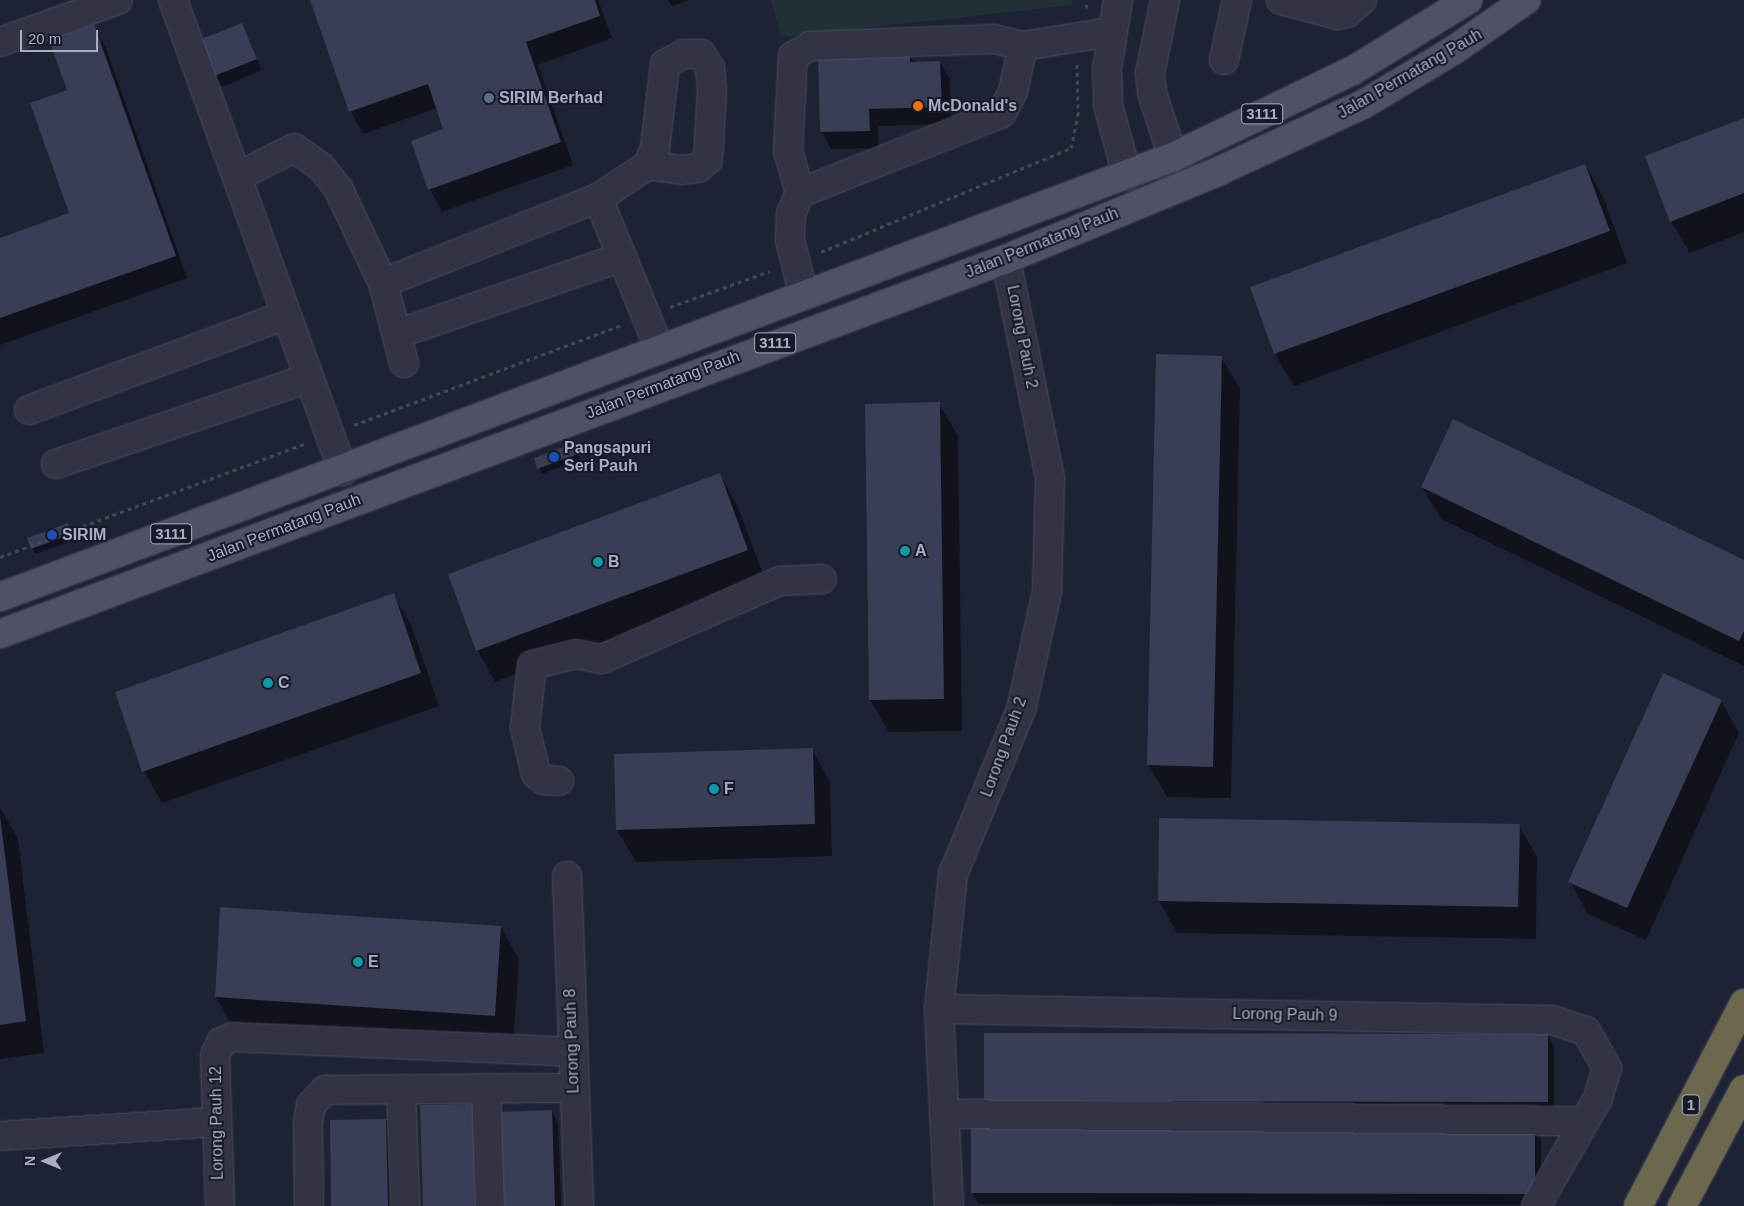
<!DOCTYPE html>
<style>
body{margin:0}
#map{position:relative;width:1744px;height:1206px;overflow:hidden;background:#1e2235;font-family:Helvetica,sans-serif}
div>[style]{position:absolute}
.green>*{inset:0;background:#212f37}
.shadow>*{inset:0;background:#0007}
.building>*{inset:0;background:#393d55}
.path>*{height:3px;margin-top:-1.5px;transform-origin:0;background:repeating-linear-gradient(90deg,#3d4b54 0 4px,transparent 0 8px)}
.roads{filter:drop-shadow(0 0 1px #4c4f61) drop-shadow(0 0 1px #4c4f61)}
.minor>*{height:28px;margin:-14px;padding:0 14px;transform-origin:14px;border-radius:14px;background:#323446}
.major>*{height:28px;margin:-14px;padding:0 14px;transform-origin:14px;border-radius:14px;background:#4f5266}
.highway>*{height:28px;margin:-14px;padding:0 14px;transform-origin:14px;border-radius:14px;background:#6c684e}
.dots>*{width:14px;height:14px;translate:-50% -50%;box-sizing:border-box;border:2px solid #171a2a;border-radius:50%}
span{translate:-50% -50%;white-space:nowrap;text-align:center;line-height:1.15;-webkit-text-stroke:4px #171a2a;paint-order:stroke}
.shield-label span{padding:1px 4px;background:#171a2a;border:1px solid;border-radius:4px;-webkit-text-stroke-width:0}
.shield-label{font-size:15px;color:#abaec3;font-weight:700}
.street-label{font-size:16px;color:#abaec3}
.poi-label{font-size:16px;color:#abaec3;font-weight:700}
.left{translate:0 -50%;text-align:left}
.north{position:absolute;left:20px;top:1136px;width:50px;height:50px;-webkit-text-stroke:4px #171a2a;paint-order:stroke;rotate:270deg;font-size:14px;font-weight:700;line-height:20px;text-align:center;color:#abaec3}
.north::after{content:'';display:block;margin:auto;width:18px;height:22px;background:#abaec3;clip-path:polygon(50% 0,100% 100%,50% 72%,0 100%)}
.scale{position:absolute;left:20px;top:30px;width:78px;height:22px;box-sizing:border-box;border:2px solid #abaec3;border-top:0;padding-left:6px;font-size:15px;line-height:18px;white-space:nowrap;color:#abaec3;-webkit-text-stroke:4px #171a2a;paint-order:stroke}
</style>
<div id="map">
<div class="green">
<div style="clip-path:polygon(771px 0,1073px 0,1072px 5px,781px 37px)"></div>
</div>
<div class="shadow">
<div style="clip-path:polygon(311px 0,598px 0,612px 38px,538px 65px,573px 165px,442px 212px,430px 189px,445px 129px,437px 108px,363px 134px,351px 112px)"></div>
<div style="clip-path:polygon(668px 0,689px 0,672px 6px)"></div>
<div style="clip-path:polygon(242px 24px,262px 70px,217px 89px,210px 77px)"></div>
<div style="clip-path:polygon(93px 26px,106px 48px,187px 278px,0 345px,0 239px,70px 214px,68px 91px)"></div>
<div style="clip-path:polygon(909px 54px,914px 63px,940px 62px,950px 79px,951px 124px,878px 126px,879px 148px,831px 149px,822px 132px)"></div>
<div style="clip-path:polygon(1744px 119px,1744px 232px,1690px 253px,1671px 221px,1646px 157px)"></div>
<div style="clip-path:polygon(1585px 165px,1603px 197px,1627px 263px,1294px 386px,1275px 354px)"></div>
<div style="clip-path:polygon(1157px 355px,1221px 357px,1240px 389px,1231px 798px,1167px 797px,1149px 765px)"></div>
<div style="clip-path:polygon(939px 404px,958px 436px,962px 731px,889px 732px,870px 700px,866px 405px)"></div>
<div style="clip-path:polygon(574px 445px,580px 459px,542px 474px,535px 459px)"></div>
<div style="clip-path:polygon(720px 475px,738px 507px,766px 582px,495px 682px,477px 650px)"></div>
<div style="clip-path:polygon(1422px 487px,1744px 561px,1744px 666px,1441px 519px)"></div>
<div style="clip-path:polygon(70px 530px,74px 540px,35px 554px,29px 539px)"></div>
<div style="clip-path:polygon(393px 595px,412px 627px,439px 706px,162px 803px,144px 771px)"></div>
<div style="clip-path:polygon(1721px 701px,1739px 733px,1646px 940px,1588px 914px,1570px 881px)"></div>
<div style="clip-path:polygon(812px 749px,830px 782px,832px 856px,636px 862px,617px 830px,615px 755px)"></div>
<div style="clip-path:polygon(0 808px,18px 839px,44px 1053px,0 1059px)"></div>
<div style="clip-path:polygon(1160px 820px,1519px 825px,1537px 857px,1536px 939px,1177px 933px,1159px 901px)"></div>
<div style="clip-path:polygon(501px 927px,519px 959px,513px 1047px,234px 1029px,216px 997px)"></div>
<div style="clip-path:polygon(1548px 1036px,1554px 1047px,1554px 1113px,986px 1101px)"></div>
<div style="clip-path:polygon(552px 1112px,558px 1123px,561px 1206px,503px 1206px)"></div>
<div style="clip-path:polygon(386px 1120px,392px 1131px,393px 1206px,333px 1206px)"></div>
<div style="clip-path:polygon(1535px 1127px,1541px 1138px,1541px 1205px,979px 1204px,973px 1193px)"></div>
</div>
<div class="building">
<div style="clip-path:polygon(310px 0,595px 0,600px 16px,526px 42px,561px 142px,428px 190px,411px 141px,443px 129px,428px 84px,349px 112px)"></div>
<div style="clip-path:polygon(242px 23px,257px 59px,209px 78px,194px 42px)"></div>
<div style="clip-path:polygon(94px 24px,176px 256px,0 318px,0 238px,69px 213px,30px 103px,67px 90px,49px 40px)"></div>
<div style="clip-path:polygon(910px 53px,910px 62px,940px 61px,942px 107px,869px 109px,870px 131px,820px 132px,818px 55px)"></div>
<div style="clip-path:polygon(1744px 118px,1744px 193px,1670px 222px,1645px 156px)"></div>
<div style="clip-path:polygon(1585px 164px,1610px 231px,1274px 354px,1250px 287px)"></div>
<div style="clip-path:polygon(1156px 354px,1222px 356px,1213px 767px,1147px 765px)"></div>
<div style="clip-path:polygon(940px 402px,944px 699px,869px 700px,865px 404px)"></div>
<div style="clip-path:polygon(1453px 419px,1744px 560px,1744px 631px,1739px 641px,1421px 487px)"></div>
<div style="clip-path:polygon(574px 443px,578px 454px,537px 469px,534px 458px)"></div>
<div style="clip-path:polygon(720px 473px,748px 550px,476px 651px,448px 574px)"></div>
<div style="clip-path:polygon(68px 523px,72px 534px,31px 549px,27px 538px)"></div>
<div style="clip-path:polygon(394px 593px,421px 673px,142px 772px,115px 692px)"></div>
<div style="clip-path:polygon(1663px 673px,1722px 700px,1627px 908px,1568px 882px)"></div>
<div style="clip-path:polygon(813px 748px,815px 824px,616px 830px,614px 754px)"></div>
<div style="clip-path:polygon(0 816px,26px 1021px,0 1025px)"></div>
<div style="clip-path:polygon(1159px 818px,1520px 824px,1518px 907px,1158px 901px)"></div>
<div style="clip-path:polygon(220px 907px,501px 926px,495px 1016px,215px 997px)"></div>
<div style="clip-path:polygon(984px 1033px,1548px 1034px,1548px 1102px,984px 1101px)"></div>
<div style="clip-path:polygon(473px 1104px,476px 1206px,423px 1206px,420px 1105px)"></div>
<div style="clip-path:polygon(552px 1110px,555px 1206px,502px 1206px,499px 1112px)"></div>
<div style="clip-path:polygon(386px 1119px,388px 1206px,331px 1206px,330px 1120px)"></div>
<div style="clip-path:polygon(971px 1125px,1535px 1126px,1535px 1194px,971px 1193px)"></div>
</div>
<div class="path">
<div style="left:1086px;top:8px;width:8px;rotate:-76deg"></div>
<div style="left:821px;top:252px;width:271px;rotate:-22.6deg"></div>
<div style="left:1071px;top:148px;width:33px;rotate:-78deg"></div>
<div style="left:1078px;top:116px;width:53px;rotate:-91.1deg"></div>
<div style="left:670px;top:307px;width:106px;rotate:-19.8deg"></div>
<div style="left:354px;top:425px;width:286px;rotate:-20.5deg"></div>
<div style="left:0;top:557px;width:327px;rotate:-20.4deg"></div>
</div>
<div class="roads">
<div class="minor">
<div style="left:173px;top:0;width:501px;rotate:70.15deg"></div>
<div style="left:1118px;top:0;width:70px;rotate:99.1deg"></div>
<div style="left:1107px;top:69px;width:36px;rotate:88deg"></div>
<div style="left:1108px;top:105px;width:73px;rotate:74.8deg"></div>
<div style="left:1165px;top:0;width:75px;rotate:101.6deg"></div>
<div style="left:1150px;top:73px;width:20px;rotate:84deg"></div>
<div style="left:1152px;top:93px;width:67px;rotate:71.8deg"></div>
<div style="left:1281px;top:0;width:58px;rotate:15deg"></div>
<div style="left:1337px;top:15px;width:10px;rotate:-11deg"></div>
<div style="left:1347px;top:13px;width:20px;rotate:-41deg"></div>
<div style="left:0;top:42px;width:125px;rotate:-19.6deg"></div>
<div style="left:1224px;top:60px;width:61px;rotate:-77.8deg"></div>
<div style="left:237px;top:177px;width:64px;rotate:-27deg"></div>
<div style="left:294px;top:148px;width:33px;rotate:35deg"></div>
<div style="left:321px;top:167px;width:27px;rotate:51deg"></div>
<div style="left:338px;top:188px;width:105px;rotate:64.7deg"></div>
<div style="left:383px;top:283px;width:83px;rotate:75.3deg"></div>
<div style="left:800px;top:193px;width:44px;rotate:-105.9deg"></div>
<div style="left:788px;top:151px;width:95px;rotate:-87deg"></div>
<div style="left:793px;top:56px;width:20px;rotate:-30deg"></div>
<div style="left:810px;top:46px;width:184px;rotate:-2.2deg"></div>
<div style="left:994px;top:39px;width:30px;rotate:14deg"></div>
<div style="left:598px;top:198px;width:164px;rotate:67.8deg"></div>
<div style="left:383px;top:283px;width:231px;rotate:-21.6deg"></div>
<div style="left:598px;top:198px;width:60px;rotate:-33.4deg"></div>
<div style="left:648px;top:165px;width:18px;rotate:-68deg"></div>
<div style="left:655px;top:148px;width:85px;rotate:-83.2deg"></div>
<div style="left:665px;top:64px;width:21px;rotate:-28deg"></div>
<div style="left:684px;top:54px;width:17px"></div>
<div style="left:701px;top:54px;width:17px;rotate:57deg"></div>
<div style="left:710px;top:68px;width:22px;rotate:85deg"></div>
<div style="left:712px;top:90px;width:70px;rotate:93.3deg"></div>
<div style="left:708px;top:160px;width:13px;rotate:141deg"></div>
<div style="left:698px;top:168px;width:16px;rotate:173deg"></div>
<div style="left:682px;top:170px;width:34px;rotate:-172deg"></div>
<div style="left:804px;top:295px;width:57px;rotate:-104.3deg"></div>
<div style="left:790px;top:240px;width:26px;rotate:-88deg"></div>
<div style="left:791px;top:214px;width:23px;rotate:-67deg"></div>
<div style="left:800px;top:193px;width:217px;rotate:-21.6deg"></div>
<div style="left:1002px;top:113px;width:25px;rotate:-63deg"></div>
<div style="left:1013px;top:91px;width:46px;rotate:-77.5deg"></div>
<div style="left:1023px;top:46px;width:88px;rotate:-9.1deg"></div>
<div style="left:397px;top:334px;width:238px;rotate:-18.9deg"></div>
<div style="left:29px;top:410px;width:274px;rotate:-20.3deg"></div>
<div style="left:56px;top:464px;width:267px;rotate:-18.8deg"></div>
<div style="left:559px;top:781px;width:15px;rotate:-176deg"></div>
<div style="left:544px;top:780px;width:10px;rotate:-143deg"></div>
<div style="left:536px;top:774px;width:47px;rotate:-103.4deg"></div>
<div style="left:525px;top:728px;width:63px;rotate:-83.7deg"></div>
<div style="left:532px;top:665px;width:45px;rotate:-14deg"></div>
<div style="left:576px;top:654px;width:26px;rotate:11deg"></div>
<div style="left:602px;top:659px;width:194px;rotate:-23.7deg"></div>
<div style="left:780px;top:581px;width:42px;rotate:-2.7deg"></div>
<div style="left:567px;top:876px;width:330px;rotate:87.9deg"></div>
<div style="left:939px;top:1009px;width:613px;rotate:1.03deg"></div>
<div style="left:1552px;top:1020px;width:36px;rotate:18deg"></div>
<div style="left:1586px;top:1031px;width:43px;rotate:60.4deg"></div>
<div style="left:1607px;top:1068px;width:34px;rotate:107deg"></div>
<div style="left:1597px;top:1100px;width:122px;rotate:119.9deg"></div>
<div style="left:486px;top:1088px;width:118px;rotate:88.1deg"></div>
<div style="left:401px;top:1089px;width:117px;rotate:88deg"></div>
<div style="left:944px;top:1114px;width:641px;rotate:0.63deg"></div>
<div style="left:0;top:1136px;width:216px;rotate:-3.7deg"></div>
<div style="left:220px;top:1206px;width:151px;rotate:-91.9deg"></div>
<div style="left:215px;top:1055px;width:14px;rotate:-65deg"></div>
<div style="left:221px;top:1042px;width:13px;rotate:-23deg"></div>
<div style="left:233px;top:1037px;width:338px;rotate:2.5deg"></div>
<div style="left:309px;top:1206px;width:84px;rotate:-90.7deg"></div>
<div style="left:308px;top:1122px;width:17px;rotate:-80deg"></div>
<div style="left:311px;top:1105px;width:21px;rotate:-47deg"></div>
<div style="left:325px;top:1090px;width:248px;rotate:-0.5deg"></div>
<div style="left:949px;top:1206px;width:197px;rotate:-92.9deg"></div>
<div style="left:939px;top:1009px;width:136px;rotate:-84.1deg"></div>
<div style="left:953px;top:874px;width:178px;rotate:-67.5deg"></div>
<div style="left:1021px;top:710px;width:121px;rotate:-77.6deg"></div>
<div style="left:1047px;top:592px;width:114px;rotate:-88.5deg"></div>
<div style="left:1050px;top:478px;width:223px;rotate:-101.4deg"></div>
</div>
<div class="major">
<div style="left:0;top:597px;width:1253px;rotate:-20.56deg"></div>
<div style="left:1173px;top:157px;width:199px;rotate:-25.7deg"></div>
<div style="left:1352px;top:71px;width:136px;rotate:-31.5deg"></div>
<div style="left:0;top:634px;width:1074px;rotate:-20.44deg"></div>
<div style="left:1006px;top:259px;width:230px;rotate:-22.4deg"></div>
<div style="left:1219px;top:171px;width:160px;rotate:-24.8deg"></div>
<div style="left:1364px;top:104px;width:105px;rotate:-31deg"></div>
<div style="left:1454px;top:50px;width:88px;rotate:-34.8deg"></div>
</div>
<div class="highway">
<div style="left:1638px;top:1206px;width:229px;rotate:-62.4deg"></div>
<div style="left:1682px;top:1206px;width:132px;rotate:-62.1deg"></div>
</div>
</div>
<div class="dots">
<div style="left:489px;top:98px;background:#5c6f8a"></div>
<div style="left:918px;top:106px;background:#e8710a"></div>
<div style="left:554px;top:457px;background:#1a4fb4"></div>
<div style="left:52px;top:535px;background:#1a4fb4"></div>
<div style="left:905px;top:551px;background:#0f9aa8"></div>
<div style="left:598px;top:562px;background:#0f9aa8"></div>
<div style="left:268px;top:683px;background:#0f9aa8"></div>
<div style="left:714px;top:789px;background:#0f9aa8"></div>
<div style="left:358px;top:962px;background:#0f9aa8"></div>
</div>
<div class="shield-label">
<span style="left:1262px;top:114px">3111</span>
<span style="left:775px;top:343px">3111</span>
<span style="left:171px;top:534px">3111</span>
<span style="left:1691px;top:1105px">1</span>
</div>
<div class="street-label">
<span style="left:1410px;top:74px;rotate:-30deg">Jalan Permatang Pauh</span>
<span style="left:1042px;top:243px;rotate:-22deg">Jalan Permatang Pauh</span>
<span style="left:1022px;top:337px;rotate:79deg">Lorong Pauh 2</span>
<span style="left:663px;top:385px;rotate:-21deg">Jalan Permatang Pauh</span>
<span style="left:284px;top:528px;rotate:-21deg">Jalan Permatang Pauh</span>
<span style="left:1004px;top:747px;rotate:-70deg">Lorong Pauh 2</span>
<span style="left:1285px;top:1015px;rotate:1deg">Lorong Pauh 9</span>
<span style="left:572px;top:1041px;rotate:-92deg">Lorong Pauh 8</span>
<span style="left:217px;top:1123px;rotate:-91deg">Lorong Pauh 12</span>
</div>
<div class="poi-label">
<span class="left" style="left:499px;top:98px">SIRIM Berhad</span>
<span class="left" style="left:928px;top:106px">McDonald's</span>
<span class="left" style="left:564px;top:457px">Pangsapuri<br>Seri Pauh</span>
<span class="left" style="left:62px;top:535px">SIRIM</span>
<span class="left" style="left:915px;top:551px">A</span>
<span class="left" style="left:608px;top:562px">B</span>
<span class="left" style="left:278px;top:683px">C</span>
<span class="left" style="left:724px;top:789px">F</span>
<span class="left" style="left:368px;top:962px">E</span>
</div>
<div class="north">N</div>
<div class="scale">20 m</div>
</div>
